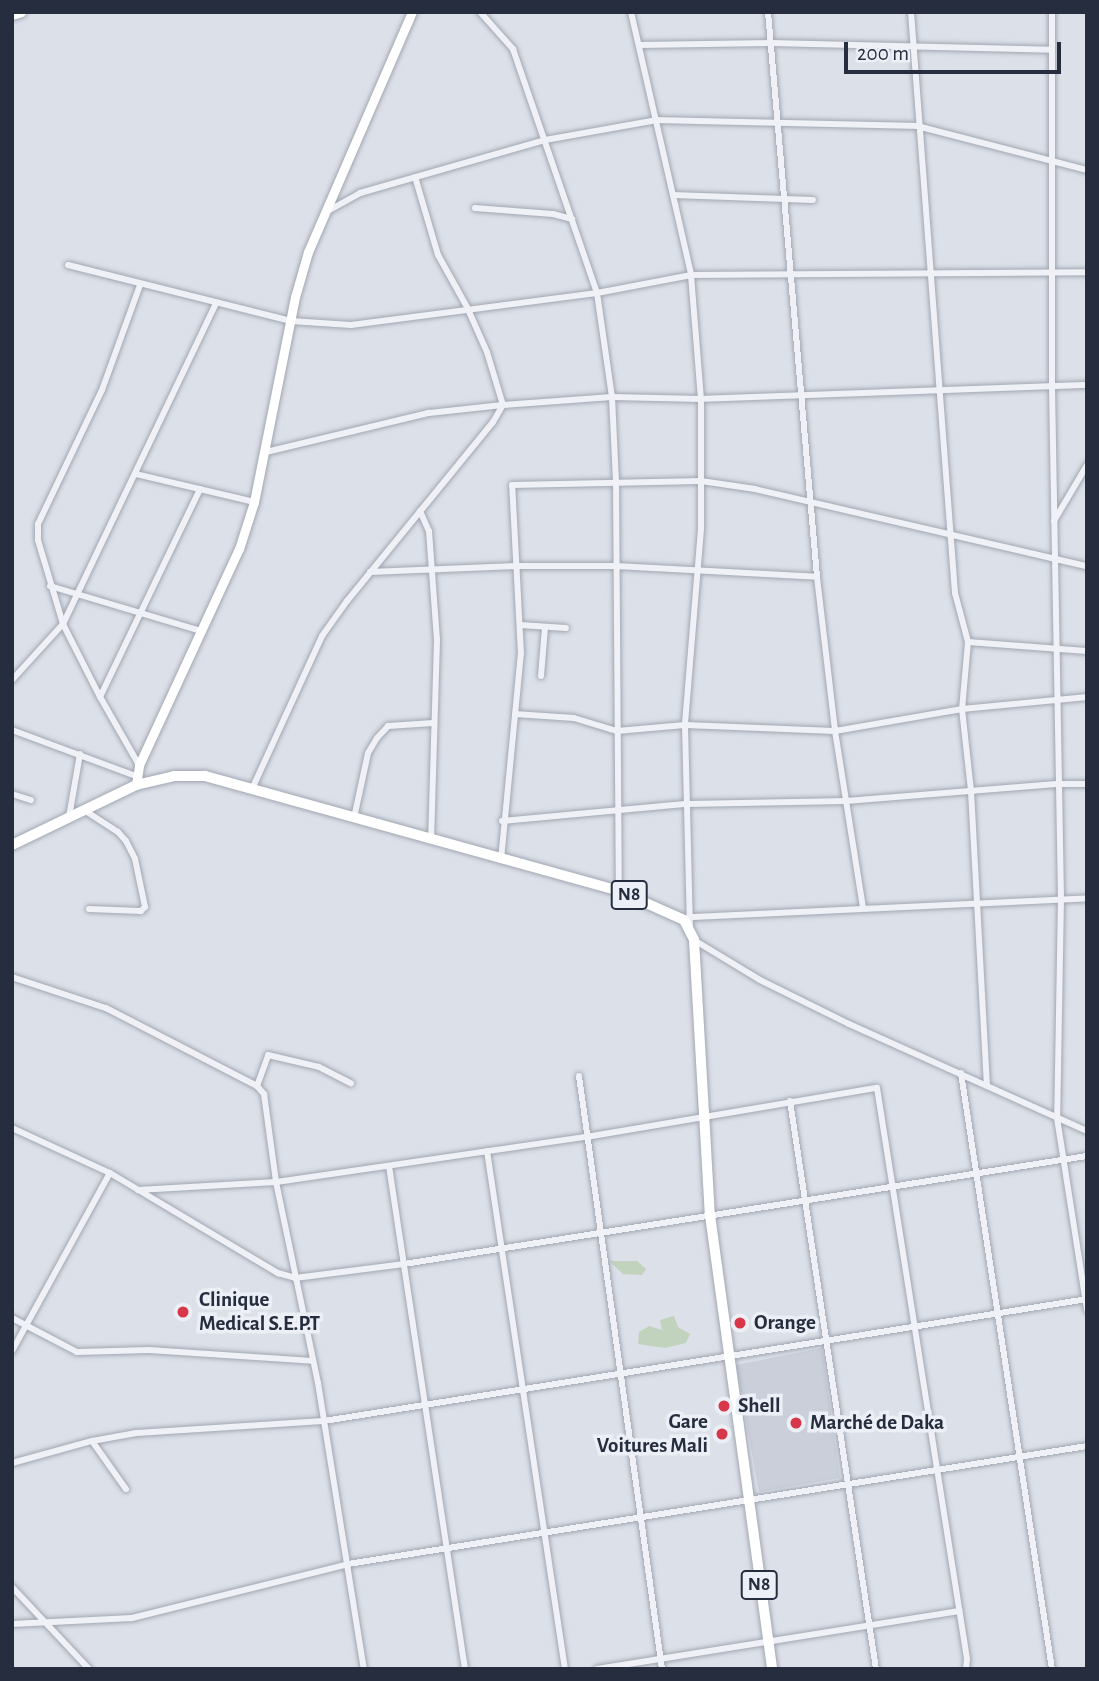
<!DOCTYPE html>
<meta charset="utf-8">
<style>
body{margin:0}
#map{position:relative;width:1099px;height:1681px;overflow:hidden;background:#dce0e8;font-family:"Alegreya Sans",sans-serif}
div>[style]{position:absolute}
.built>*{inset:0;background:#cacfda}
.green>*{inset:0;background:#c1d2bd}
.roads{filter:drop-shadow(0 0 2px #a1a7b2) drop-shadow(0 0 2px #a1a7b2)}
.street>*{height:6px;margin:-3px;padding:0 3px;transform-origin:3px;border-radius:3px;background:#eff1f6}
.secondary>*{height:9px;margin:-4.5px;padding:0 4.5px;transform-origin:4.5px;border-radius:4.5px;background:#fff}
.primary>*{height:10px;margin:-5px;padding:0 5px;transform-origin:5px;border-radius:5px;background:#fff}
.highway>*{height:10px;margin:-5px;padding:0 5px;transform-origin:5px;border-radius:5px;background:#fff}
.dots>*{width:19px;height:19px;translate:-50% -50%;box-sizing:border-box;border:4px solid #eceff5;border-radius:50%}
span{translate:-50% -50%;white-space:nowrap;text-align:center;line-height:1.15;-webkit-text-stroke:7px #eceff5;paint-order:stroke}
.shield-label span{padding:2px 5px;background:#eceff5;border:2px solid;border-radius:5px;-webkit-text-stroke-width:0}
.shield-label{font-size:19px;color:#252d3f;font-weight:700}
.poi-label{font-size:21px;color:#252d3f;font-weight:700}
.left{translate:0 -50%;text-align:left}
.right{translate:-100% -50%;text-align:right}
.frame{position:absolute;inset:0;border:14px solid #252d3f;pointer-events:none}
.scale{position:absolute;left:844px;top:42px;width:217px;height:32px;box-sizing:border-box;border:4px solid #252d3f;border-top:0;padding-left:9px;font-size:21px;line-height:24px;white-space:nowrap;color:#252d3f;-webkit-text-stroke:5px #eceff5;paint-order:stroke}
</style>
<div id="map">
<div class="built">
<div style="clip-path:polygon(822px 1348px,840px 1478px,759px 1492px,736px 1365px)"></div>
</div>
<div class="green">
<div style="clip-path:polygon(609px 1261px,637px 1261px,646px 1269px,642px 1275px,623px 1274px)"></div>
<div style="clip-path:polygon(674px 1316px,678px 1327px,690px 1334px,686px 1343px,665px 1348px,638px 1344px,639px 1332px,649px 1326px,662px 1330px,660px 1320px)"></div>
</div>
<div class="roads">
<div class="street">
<div style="left:480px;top:12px;width:50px;rotate:48.3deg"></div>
<div style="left:513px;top:49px;width:258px;rotate:71deg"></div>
<div style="left:597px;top:293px;width:105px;rotate:81.8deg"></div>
<div style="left:612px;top:397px;width:85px;rotate:87.3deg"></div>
<div style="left:616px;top:482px;width:409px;rotate:89.6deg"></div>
<div style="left:631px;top:12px;width:270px;rotate:77.1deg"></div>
<div style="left:691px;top:275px;width:124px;rotate:85.4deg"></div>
<div style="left:701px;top:399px;width:130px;rotate:90deg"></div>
<div style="left:701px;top:529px;width:197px;rotate:94.7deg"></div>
<div style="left:685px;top:725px;width:203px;rotate:88.6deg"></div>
<div style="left:768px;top:12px;width:567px;rotate:85.04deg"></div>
<div style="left:817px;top:577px;width:155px;rotate:83.3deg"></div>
<div style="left:835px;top:731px;width:179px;rotate:81deg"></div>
<div style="left:911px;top:12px;width:583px;rotate:85.67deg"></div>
<div style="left:955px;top:593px;width:51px;rotate:75.1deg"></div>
<div style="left:968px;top:642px;width:67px;rotate:95.1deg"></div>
<div style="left:962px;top:709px;width:82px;rotate:83.7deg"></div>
<div style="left:971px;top:791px;width:295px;rotate:86.9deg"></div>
<div style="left:1052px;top:12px;width:375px;rotate:90deg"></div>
<div style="left:1052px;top:387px;width:511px;rotate:88.99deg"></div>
<div style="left:1061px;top:898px;width:220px;rotate:91deg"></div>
<div style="left:1057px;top:1118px;width:194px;rotate:81.1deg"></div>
<div style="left:639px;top:45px;width:132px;rotate:-0.9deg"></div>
<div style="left:771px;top:43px;width:281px;rotate:1.4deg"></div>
<div style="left:673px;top:195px;width:140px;rotate:2deg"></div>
<div style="left:475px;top:208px;width:78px;rotate:4.4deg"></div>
<div style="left:553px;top:214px;width:20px;rotate:15deg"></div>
<div style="left:326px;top:212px;width:39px;rotate:-29deg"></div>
<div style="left:360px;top:193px;width:192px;rotate:-16deg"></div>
<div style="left:545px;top:140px;width:114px;rotate:-10.1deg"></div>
<div style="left:657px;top:120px;width:260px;rotate:1.3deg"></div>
<div style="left:917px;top:126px;width:176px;rotate:14.5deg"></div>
<div style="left:68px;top:265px;width:230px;rotate:14.1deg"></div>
<div style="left:291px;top:321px;width:60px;rotate:3.8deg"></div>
<div style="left:351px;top:325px;width:248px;rotate:-7.4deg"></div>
<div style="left:597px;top:293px;width:96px;rotate:-10.8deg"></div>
<div style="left:691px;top:275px;width:396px;rotate:-0.4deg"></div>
<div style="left:266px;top:452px;width:168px;rotate:-13.5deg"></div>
<div style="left:429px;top:413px;width:74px;rotate:-6.2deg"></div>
<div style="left:503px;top:405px;width:109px;rotate:-4.2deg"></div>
<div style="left:612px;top:397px;width:89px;rotate:1.3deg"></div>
<div style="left:701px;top:399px;width:386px;rotate:-2.1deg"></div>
<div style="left:136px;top:474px;width:121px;rotate:13.3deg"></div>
<div style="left:420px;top:511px;width:22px;rotate:66deg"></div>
<div style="left:429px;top:531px;width:109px;rotate:85.8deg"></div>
<div style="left:437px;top:640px;width:199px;rotate:91.7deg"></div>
<div style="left:1054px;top:521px;width:65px;rotate:-59.5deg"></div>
<div style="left:370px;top:572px;width:146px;rotate:-2.4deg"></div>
<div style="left:516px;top:566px;width:100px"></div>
<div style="left:616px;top:566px;width:201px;rotate:3.1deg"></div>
<div style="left:50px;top:586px;width:158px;rotate:16.6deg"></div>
<div style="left:520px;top:625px;width:46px;rotate:3.7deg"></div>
<div style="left:968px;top:642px;width:119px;rotate:4.3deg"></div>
<div style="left:541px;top:676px;width:49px;rotate:-85.3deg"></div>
<div style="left:12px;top:680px;width:76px;rotate:-47.7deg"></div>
<div style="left:63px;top:624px;width:356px;rotate:-64.5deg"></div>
<div style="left:100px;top:697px;width:231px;rotate:-64.3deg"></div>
<div style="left:515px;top:714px;width:59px;rotate:3.9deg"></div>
<div style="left:574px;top:718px;width:45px;rotate:16.8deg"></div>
<div style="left:617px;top:731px;width:68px;rotate:-5deg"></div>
<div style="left:685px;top:725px;width:150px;rotate:2.3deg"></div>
<div style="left:835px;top:731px;width:129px;rotate:-9.8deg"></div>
<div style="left:962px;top:709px;width:126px;rotate:-5.5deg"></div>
<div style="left:12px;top:730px;width:132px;rotate:20.4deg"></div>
<div style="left:139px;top:765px;width:78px;rotate:-119.8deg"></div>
<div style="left:100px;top:697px;width:82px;rotate:-116.9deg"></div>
<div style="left:63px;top:624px;width:88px;rotate:-106.6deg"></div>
<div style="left:38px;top:540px;width:16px;rotate:-90deg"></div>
<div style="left:38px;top:524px;width:148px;rotate:-64.5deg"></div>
<div style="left:102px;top:390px;width:112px;rotate:-70.1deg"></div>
<div style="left:252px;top:789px;width:168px;rotate:-65.4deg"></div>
<div style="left:322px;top:636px;width:43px;rotate:-54.5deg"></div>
<div style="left:347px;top:601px;width:231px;rotate:-50.8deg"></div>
<div style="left:493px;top:422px;width:20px;rotate:-60deg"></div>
<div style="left:503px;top:405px;width:55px;rotate:-106.8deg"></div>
<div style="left:487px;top:352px;width:49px;rotate:-114deg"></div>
<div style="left:467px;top:307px;width:60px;rotate:-119.1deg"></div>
<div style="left:438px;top:255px;width:81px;rotate:-106.4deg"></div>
<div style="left:12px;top:794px;width:20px;rotate:18deg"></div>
<div style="left:84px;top:810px;width:40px;rotate:32.9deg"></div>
<div style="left:118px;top:832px;width:12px;rotate:48deg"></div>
<div style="left:126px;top:841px;width:20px;rotate:63deg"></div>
<div style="left:135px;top:859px;width:49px;rotate:78.2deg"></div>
<div style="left:145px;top:907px;width:6px;rotate:135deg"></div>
<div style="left:141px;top:911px;width:52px;rotate:-177.8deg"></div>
<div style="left:69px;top:817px;width:64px;rotate:-80.1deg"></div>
<div style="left:354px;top:818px;width:66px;rotate:-77.8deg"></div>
<div style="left:368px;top:753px;width:17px;rotate:-59deg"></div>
<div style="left:377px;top:738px;width:16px;rotate:-47deg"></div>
<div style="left:388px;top:726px;width:45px;rotate:-3.8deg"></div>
<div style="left:502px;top:821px;width:186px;rotate:-5.3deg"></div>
<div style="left:687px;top:804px;width:159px;rotate:-1.1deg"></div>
<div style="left:846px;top:801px;width:214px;rotate:-4.6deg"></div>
<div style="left:1059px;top:784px;width:28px"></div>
<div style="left:501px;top:860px;width:207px;rotate:-84.5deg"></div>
<div style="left:521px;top:654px;width:169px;rotate:-93deg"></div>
<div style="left:512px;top:485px;width:189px;rotate:-1.2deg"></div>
<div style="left:701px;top:481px;width:55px;rotate:8.4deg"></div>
<div style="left:755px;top:489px;width:341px;rotate:13.1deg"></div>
<div style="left:691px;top:917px;width:396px;rotate:-2.7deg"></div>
<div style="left:694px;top:940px;width:77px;rotate:31.2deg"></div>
<div style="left:760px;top:980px;width:99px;rotate:26.3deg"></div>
<div style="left:849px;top:1024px;width:261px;rotate:24.2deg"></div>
<div style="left:12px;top:977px;width:99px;rotate:18.3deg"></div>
<div style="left:106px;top:1008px;width:170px;rotate:27.3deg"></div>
<div style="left:257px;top:1086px;width:11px;rotate:49deg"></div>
<div style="left:264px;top:1094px;width:89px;rotate:82.2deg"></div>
<div style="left:276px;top:1182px;width:205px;rotate:78.2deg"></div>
<div style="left:318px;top:1383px;width:290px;rotate:80.9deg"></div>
<div style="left:961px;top:1073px;width:603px;rotate:81.32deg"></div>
<div style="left:579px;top:1076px;width:599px;rotate:82.03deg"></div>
<div style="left:257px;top:1086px;width:33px;rotate:-70deg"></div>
<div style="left:268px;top:1055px;width:52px;rotate:13.2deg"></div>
<div style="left:319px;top:1067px;width:36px;rotate:27deg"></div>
<div style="left:790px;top:1101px;width:574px;rotate:81.39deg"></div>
<div style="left:12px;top:1128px;width:108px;rotate:24.7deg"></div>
<div style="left:110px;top:1173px;width:196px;rotate:30.8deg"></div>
<div style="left:278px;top:1273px;width:18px;rotate:16deg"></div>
<div style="left:295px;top:1278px;width:110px;rotate:-7.3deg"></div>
<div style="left:404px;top:1264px;width:691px;rotate:-8.99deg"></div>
<div style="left:487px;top:1151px;width:524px;rotate:81.44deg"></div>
<div style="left:389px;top:1166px;width:509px;rotate:81.41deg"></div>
<div style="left:138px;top:1190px;width:138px;rotate:-3.3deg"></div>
<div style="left:276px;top:1182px;width:313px;rotate:-8.3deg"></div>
<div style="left:586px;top:1137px;width:295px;rotate:-9.6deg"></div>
<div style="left:877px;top:1088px;width:578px;rotate:81.04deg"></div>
<div style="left:967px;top:1659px;width:10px;rotate:96deg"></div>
<div style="left:12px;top:1318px;width:73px;rotate:27.6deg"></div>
<div style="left:77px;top:1352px;width:72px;rotate:-1.6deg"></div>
<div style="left:149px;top:1350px;width:164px;rotate:3.8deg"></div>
<div style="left:12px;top:1351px;width:203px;rotate:-61.2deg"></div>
<div style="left:92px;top:1441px;width:59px;rotate:54.7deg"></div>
<div style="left:12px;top:1463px;width:83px;rotate:-15.4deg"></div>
<div style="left:92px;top:1441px;width:45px;rotate:-10.3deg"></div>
<div style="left:136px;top:1433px;width:188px;rotate:-3.7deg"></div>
<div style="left:324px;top:1421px;width:773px;rotate:-9.08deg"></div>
<div style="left:12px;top:1587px;width:112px;rotate:46.8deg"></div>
<div style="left:12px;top:1624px;width:120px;rotate:-2.9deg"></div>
<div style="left:132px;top:1618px;width:223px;rotate:-14deg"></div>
<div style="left:348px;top:1564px;width:748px;rotate:-9.07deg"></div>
<div style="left:597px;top:1669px;width:367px;rotate:-9.1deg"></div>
</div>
<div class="secondary">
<div style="left:136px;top:785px;width:20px;rotate:-81deg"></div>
<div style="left:139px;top:765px;width:238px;rotate:-65.2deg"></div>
<div style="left:239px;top:549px;width:49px;rotate:-72.3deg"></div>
<div style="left:254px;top:502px;width:209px;rotate:-78.7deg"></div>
<div style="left:295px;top:297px;width:47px;rotate:-73.9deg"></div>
<div style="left:308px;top:252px;width:262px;rotate:-66.6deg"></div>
</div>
<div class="primary">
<div style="left:12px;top:845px;width:138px;rotate:-25.8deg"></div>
<div style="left:136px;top:785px;width:39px;rotate:-13deg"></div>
<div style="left:174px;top:776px;width:31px"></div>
<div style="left:205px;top:776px;width:430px;rotate:15.5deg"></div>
<div style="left:619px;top:891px;width:71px;rotate:24deg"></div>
<div style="left:684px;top:920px;width:22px;rotate:63deg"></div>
<div style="left:694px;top:940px;width:275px;rotate:86.7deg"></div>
<div style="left:710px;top:1215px;width:458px;rotate:82.2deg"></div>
</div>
<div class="highway">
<div style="left:12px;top:15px;width:10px;rotate:-17deg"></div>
</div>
</div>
<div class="dots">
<div style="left:183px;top:1312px;background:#d73748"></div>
<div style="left:740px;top:1323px;background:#d73748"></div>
<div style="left:724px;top:1406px;background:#d73748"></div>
<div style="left:796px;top:1423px;background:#d73748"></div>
<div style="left:722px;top:1434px;background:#d73748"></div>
</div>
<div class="shield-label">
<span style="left:629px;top:895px">N8</span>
<span style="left:759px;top:1585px">N8</span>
</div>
<div class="poi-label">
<span class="left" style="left:199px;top:1312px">Clinique<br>Medical S.E.P.T</span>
<span class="left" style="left:754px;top:1323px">Orange</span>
<span class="left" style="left:738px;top:1406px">Shell</span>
<span class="right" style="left:708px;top:1434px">Gare<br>Voitures Mali</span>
<span class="left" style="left:810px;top:1423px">Marché de Daka</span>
</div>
<div class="frame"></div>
<div class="scale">200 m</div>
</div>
